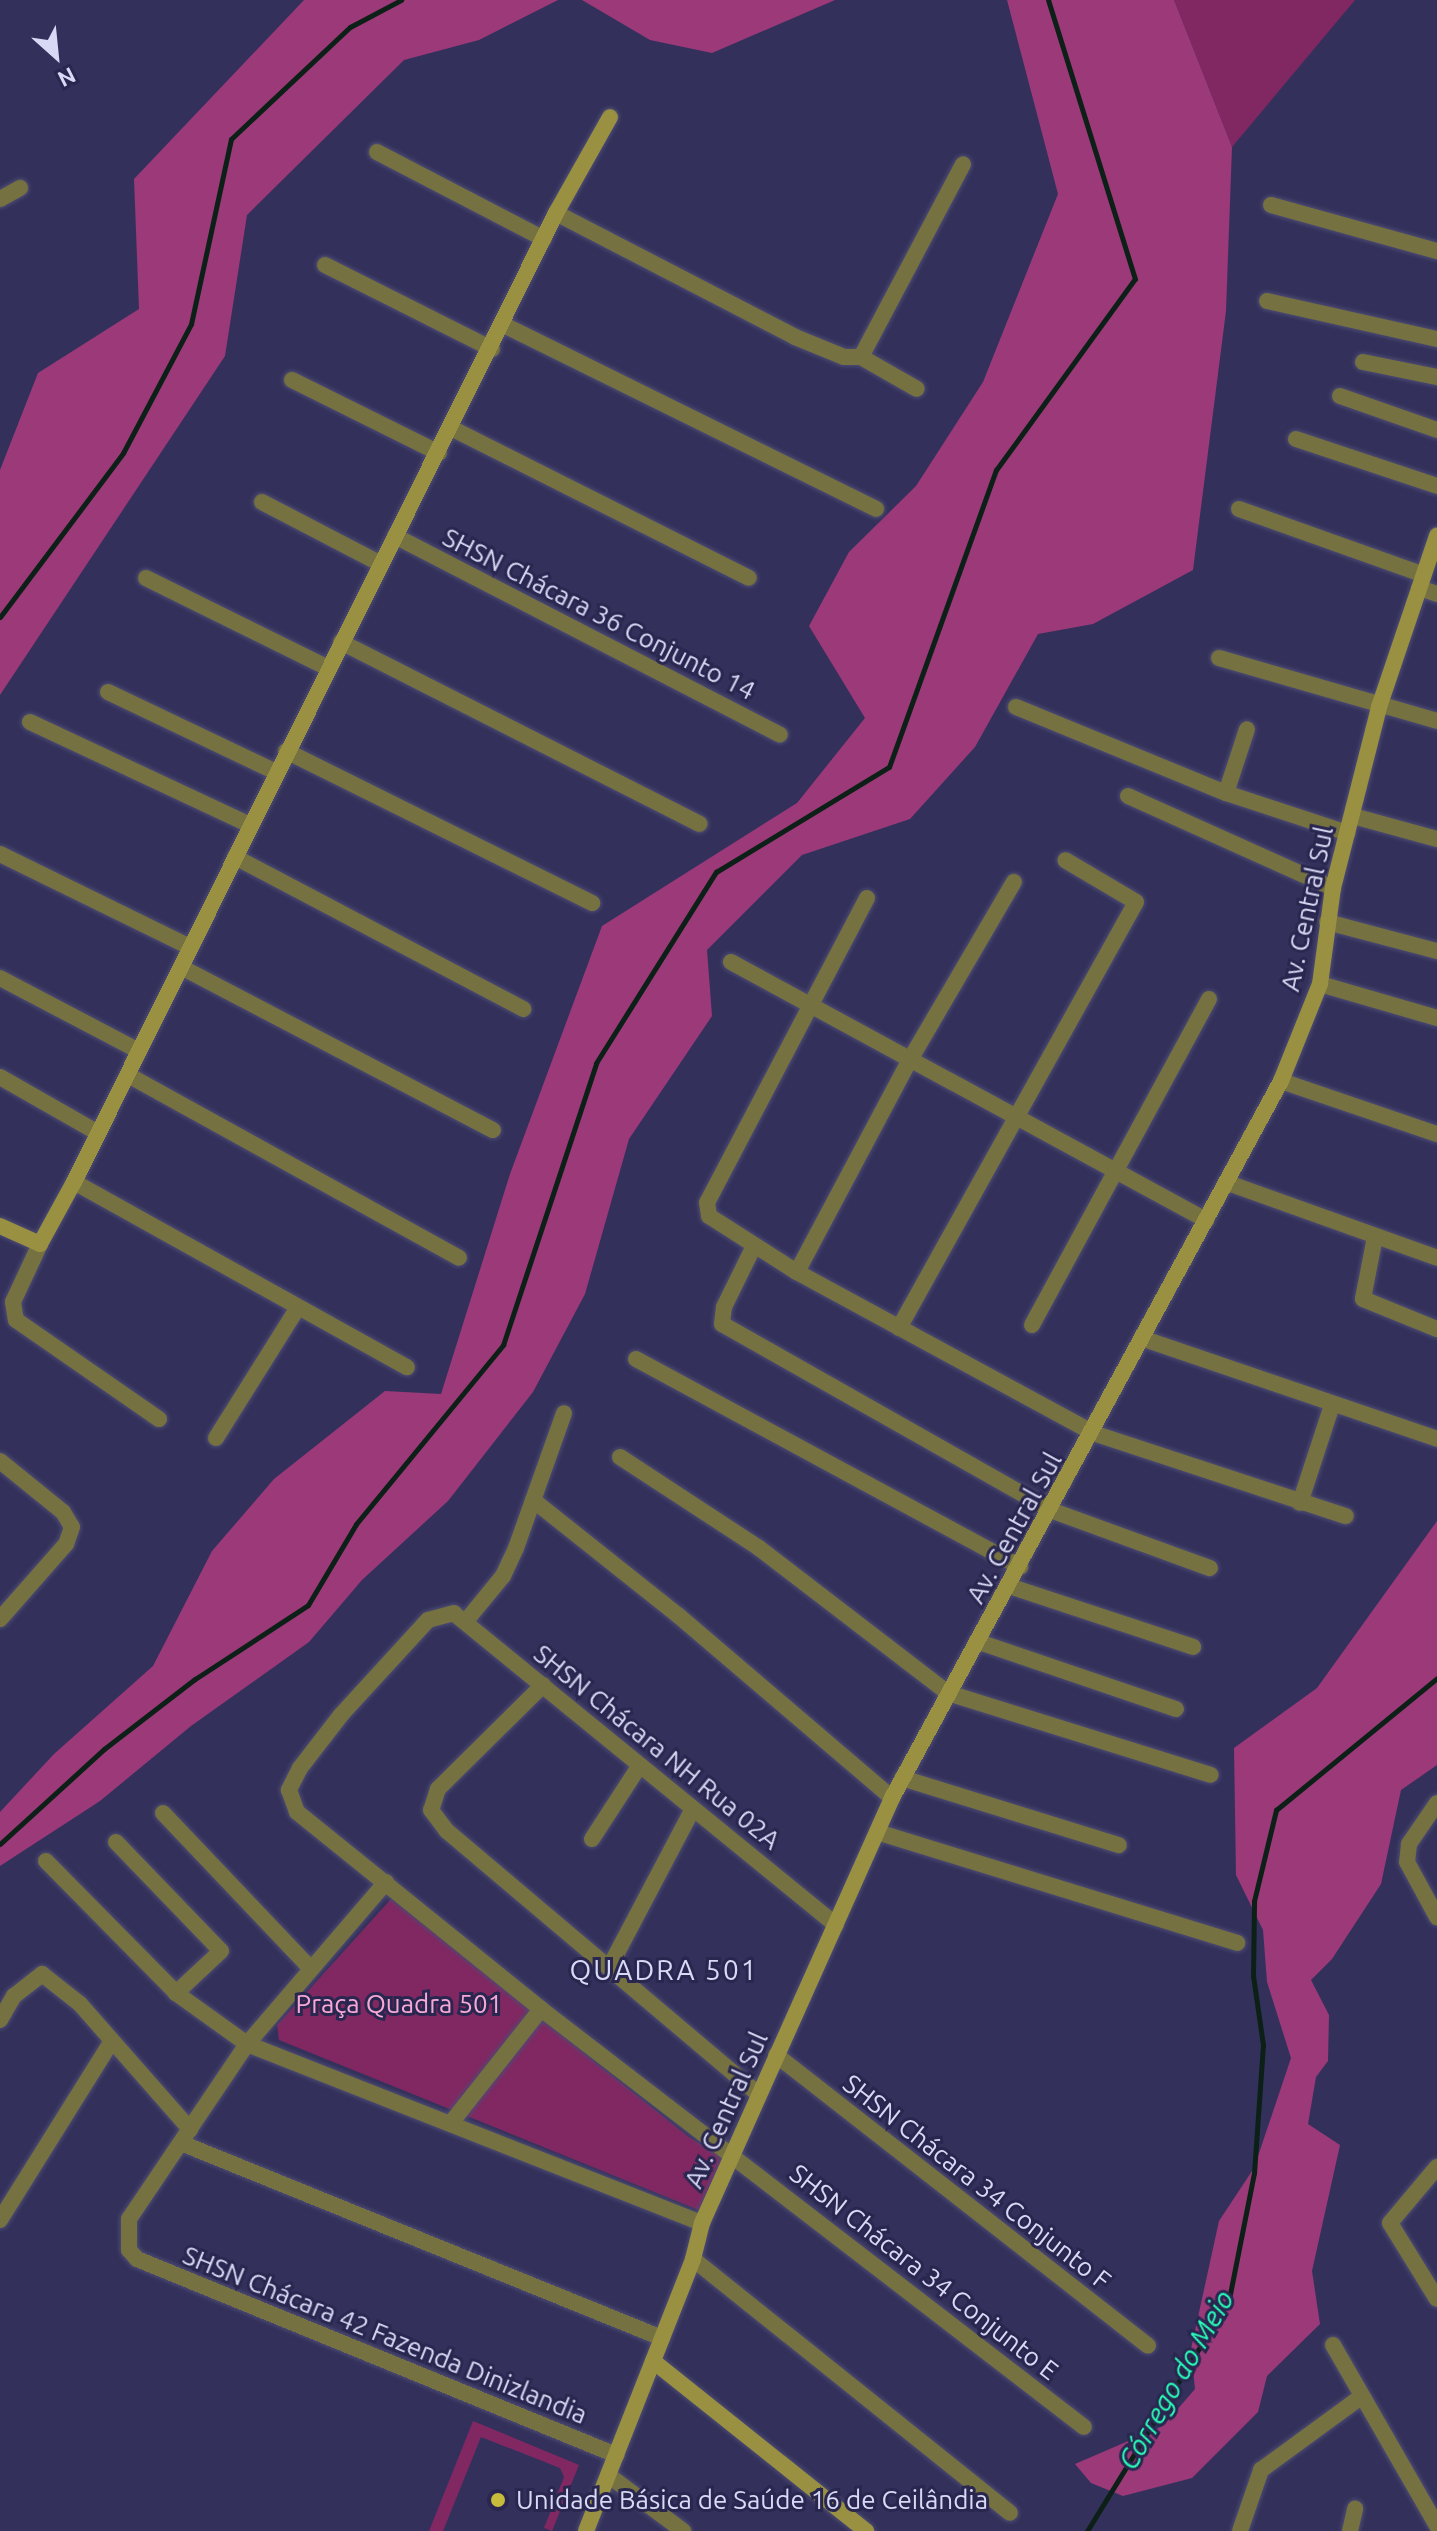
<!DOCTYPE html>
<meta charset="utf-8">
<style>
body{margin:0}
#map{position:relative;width:1437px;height:2531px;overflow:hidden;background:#33315b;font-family:Ubuntu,sans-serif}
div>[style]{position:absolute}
.green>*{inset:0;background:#812862}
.forest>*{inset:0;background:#9c3979}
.stream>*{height:5px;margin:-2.5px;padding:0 2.5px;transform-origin:2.5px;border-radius:2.5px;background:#0d2017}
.roads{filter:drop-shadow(0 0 2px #4d4c73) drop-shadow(0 0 2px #4d4c73)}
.street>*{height:16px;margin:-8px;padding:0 8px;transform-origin:8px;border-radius:8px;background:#767141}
.secondary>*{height:16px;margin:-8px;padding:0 8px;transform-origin:8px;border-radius:8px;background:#999141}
.dots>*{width:22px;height:22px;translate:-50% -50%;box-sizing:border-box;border:4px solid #292650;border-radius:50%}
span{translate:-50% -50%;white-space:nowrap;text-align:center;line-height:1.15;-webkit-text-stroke:6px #292650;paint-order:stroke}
.street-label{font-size:26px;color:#d8d9f4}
.park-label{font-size:26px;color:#f7a8d5}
.poi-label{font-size:26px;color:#d8d9f4}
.left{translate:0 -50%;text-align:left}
.neighbourhood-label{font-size:28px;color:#d8d9f4;letter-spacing:2px}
.water-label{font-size:28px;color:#28fbb7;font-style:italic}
.north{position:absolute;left:16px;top:16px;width:80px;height:80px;-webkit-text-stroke:6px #292650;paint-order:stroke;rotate:153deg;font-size:22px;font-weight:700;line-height:32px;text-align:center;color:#d8d9f4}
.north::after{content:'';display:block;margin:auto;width:28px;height:36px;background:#d8d9f4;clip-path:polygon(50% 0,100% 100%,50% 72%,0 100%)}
</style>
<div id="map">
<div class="green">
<div style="clip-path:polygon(1174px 0,1355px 0,1232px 147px)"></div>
<div style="clip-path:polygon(391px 1899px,689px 2137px,723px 2158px,701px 2211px,279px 2040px,277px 2025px)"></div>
<div style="clip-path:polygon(473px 2421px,579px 2465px,552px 2531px,544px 2528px,564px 2477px,560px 2468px,481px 2437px,443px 2531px,429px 2531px)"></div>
</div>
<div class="forest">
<div style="clip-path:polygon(304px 0,558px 0,479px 40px,404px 60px,247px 215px,225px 356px,0 695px,0 470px,38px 373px,139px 309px,134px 179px)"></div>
<div style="clip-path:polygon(582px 0,835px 0,712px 53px,650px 40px)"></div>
<div style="clip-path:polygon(1007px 0,1174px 0,1232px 147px,1226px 311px,1193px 570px,1093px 624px,1038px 634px,975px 747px,910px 819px,802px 855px,707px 950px,712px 1016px,629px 1139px,585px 1294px,533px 1392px,448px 1501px,362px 1580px,309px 1642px,191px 1726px,100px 1801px,0 1866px,0 1812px,54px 1754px,153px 1666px,212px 1551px,274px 1479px,385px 1391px,441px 1394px,510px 1174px,602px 926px,797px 803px,865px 718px,809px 626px,849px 552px,916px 486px,983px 382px,1058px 194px)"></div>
<div style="clip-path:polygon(1437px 1521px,1437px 1765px,1401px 1790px,1381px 1884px,1332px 1959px,1311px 1980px,1329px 2015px,1328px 2061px,1316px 2077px,1308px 2124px,1340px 2145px,1312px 2271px,1320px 2324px,1267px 2376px,1258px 2412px,1192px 2478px,1123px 2496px,1091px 2483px,1075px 2464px,1163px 2426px,1195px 2389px,1191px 2349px,1219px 2221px,1254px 2168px,1291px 2058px,1267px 1982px,1263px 1930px,1236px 1875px,1234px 1748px,1317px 1688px)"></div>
</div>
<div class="stream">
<div style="left:0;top:617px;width:205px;rotate:-53.1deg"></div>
<div style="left:123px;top:453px;width:146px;rotate:-62.2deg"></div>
<div style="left:191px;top:324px;width:189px;rotate:-77.8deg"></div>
<div style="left:231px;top:139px;width:163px;rotate:-43.3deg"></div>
<div style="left:350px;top:27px;width:58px;rotate:-27.9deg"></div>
<div style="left:0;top:1844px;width:141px;rotate:-42.4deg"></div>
<div style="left:104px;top:1749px;width:115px;rotate:-37.6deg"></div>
<div style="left:195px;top:1679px;width:135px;rotate:-33.2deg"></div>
<div style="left:308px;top:1605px;width:94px;rotate:-59.3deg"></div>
<div style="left:356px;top:1524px;width:232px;rotate:-50.6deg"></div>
<div style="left:503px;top:1345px;width:297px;rotate:-71.7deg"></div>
<div style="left:596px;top:1063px;width:226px;rotate:-57.9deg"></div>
<div style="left:716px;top:872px;width:202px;rotate:-31.3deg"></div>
<div style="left:889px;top:767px;width:316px;rotate:-70.2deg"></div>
<div style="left:996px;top:470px;width:236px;rotate:-54deg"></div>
<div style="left:1135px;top:279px;width:292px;rotate:-107.3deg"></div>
<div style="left:1087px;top:2531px;width:272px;rotate:-58.5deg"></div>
<div style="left:1229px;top:2299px;width:128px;rotate:-78.8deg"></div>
<div style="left:1254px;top:2173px;width:128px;rotate:-86deg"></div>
<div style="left:1263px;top:2045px;width:70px;rotate:-98.2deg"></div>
<div style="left:1253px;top:1976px;width:75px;rotate:-89.2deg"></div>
<div style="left:1254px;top:1901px;width:94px;rotate:-76.4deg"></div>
<div style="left:1276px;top:1810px;width:208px;rotate:-39.3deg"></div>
</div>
<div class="roads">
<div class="street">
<div style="left:377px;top:152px;width:188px;rotate:27.5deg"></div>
<div style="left:0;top:199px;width:23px;rotate:-29deg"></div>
<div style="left:1271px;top:205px;width:172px;rotate:15.5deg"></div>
<div style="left:556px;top:213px;width:269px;rotate:27.4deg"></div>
<div style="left:795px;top:337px;width:53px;rotate:22.2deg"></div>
<div style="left:844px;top:357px;width:17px"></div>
<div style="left:325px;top:265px;width:187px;rotate:26.7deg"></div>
<div style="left:1267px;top:301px;width:174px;rotate:12.6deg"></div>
<div style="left:504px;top:325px;width:415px;rotate:26.3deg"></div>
<div style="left:861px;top:357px;width:218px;rotate:-62.1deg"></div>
<div style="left:861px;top:357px;width:64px;rotate:29.7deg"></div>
<div style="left:1363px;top:362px;width:76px;rotate:11.5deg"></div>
<div style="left:292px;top:380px;width:164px;rotate:26.4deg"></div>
<div style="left:1340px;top:396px;width:103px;rotate:19.3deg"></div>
<div style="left:453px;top:429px;width:331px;rotate:26.7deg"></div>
<div style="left:1296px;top:439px;width:149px;rotate:18.4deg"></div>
<div style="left:262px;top:502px;width:134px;rotate:27.5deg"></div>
<div style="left:1239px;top:509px;width:196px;rotate:19.6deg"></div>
<div style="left:395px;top:536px;width:433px;rotate:27.3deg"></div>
<div style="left:146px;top:578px;width:203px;rotate:26.3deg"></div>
<div style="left:1419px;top:588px;width:19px;rotate:18deg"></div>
<div style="left:341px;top:642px;width:402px;rotate:26.9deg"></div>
<div style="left:1219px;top:658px;width:227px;rotate:16.1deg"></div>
<div style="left:108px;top:692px;width:186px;rotate:25.5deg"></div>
<div style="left:1016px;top:707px;width:227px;rotate:22.3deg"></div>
<div style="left:1226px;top:793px;width:128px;rotate:18.2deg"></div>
<div style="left:30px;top:722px;width:243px;rotate:25.1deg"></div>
<div style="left:286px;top:751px;width:342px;rotate:26.4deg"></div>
<div style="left:1226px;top:793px;width:67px;rotate:-71.8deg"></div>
<div style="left:1128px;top:796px;width:225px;rotate:24.2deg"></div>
<div style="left:1353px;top:816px;width:87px;rotate:15.3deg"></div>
<div style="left:0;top:854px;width:212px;rotate:26.1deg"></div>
<div style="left:235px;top:857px;width:326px;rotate:27.8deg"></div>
<div style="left:867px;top:898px;width:344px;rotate:117.7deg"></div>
<div style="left:707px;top:1203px;width:13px;rotate:81deg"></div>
<div style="left:709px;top:1216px;width:104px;rotate:32.5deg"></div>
<div style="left:797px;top:1272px;width:337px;rotate:28.5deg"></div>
<div style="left:1093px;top:1433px;width:266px;rotate:18.2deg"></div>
<div style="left:1327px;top:922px;width:114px;rotate:14.8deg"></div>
<div style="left:731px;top:962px;width:541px;rotate:28.51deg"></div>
<div style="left:181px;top:967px;width:352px;rotate:27.6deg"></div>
<div style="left:0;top:978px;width:157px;rotate:27.7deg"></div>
<div style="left:1320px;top:984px;width:122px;rotate:16.2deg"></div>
<div style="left:128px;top:1075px;width:378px;rotate:28.9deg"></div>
<div style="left:0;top:1077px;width:113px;rotate:29.7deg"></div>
<div style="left:1281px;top:1081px;width:165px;rotate:18.8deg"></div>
<div style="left:74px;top:1182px;width:381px;rotate:29.1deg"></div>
<div style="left:1228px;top:1183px;width:222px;rotate:19.7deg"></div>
<div style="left:1375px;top:1237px;width:63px;rotate:101deg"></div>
<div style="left:1363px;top:1299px;width:80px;rotate:22.1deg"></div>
<div style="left:40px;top:1244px;width:64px;rotate:115deg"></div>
<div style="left:13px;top:1302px;width:18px;rotate:81deg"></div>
<div style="left:16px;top:1320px;width:174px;rotate:34.7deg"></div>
<div style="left:754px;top:1246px;width:68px;rotate:116.2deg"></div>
<div style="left:724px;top:1307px;width:17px;rotate:97deg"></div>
<div style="left:722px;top:1324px;width:380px;rotate:29.5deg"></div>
<div style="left:1053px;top:1511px;width:167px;rotate:20deg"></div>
<div style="left:797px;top:1272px;width:242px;rotate:-62deg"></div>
<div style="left:911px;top:1058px;width:204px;rotate:-59.7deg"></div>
<div style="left:1032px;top:1325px;width:371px;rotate:-61.5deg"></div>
<div style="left:899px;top:1328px;width:487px;rotate:-60.9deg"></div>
<div style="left:1136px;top:902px;width:82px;rotate:-149.4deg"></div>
<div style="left:1144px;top:1339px;width:310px;rotate:18.8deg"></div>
<div style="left:636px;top:1359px;width:437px;rotate:28.4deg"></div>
<div style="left:216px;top:1438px;width:152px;rotate:-57.9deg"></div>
<div style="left:620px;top:1457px;width:166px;rotate:33.2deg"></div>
<div style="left:759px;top:1548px;width:238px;rotate:37.5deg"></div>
<div style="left:948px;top:1693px;width:275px;rotate:17.3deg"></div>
<div style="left:0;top:1461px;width:81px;rotate:39deg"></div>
<div style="left:63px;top:1512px;width:17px;rotate:59deg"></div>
<div style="left:72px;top:1527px;width:18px;rotate:109deg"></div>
<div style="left:66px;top:1544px;width:100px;rotate:131.3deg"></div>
<div style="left:533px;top:1500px;width:186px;rotate:38.5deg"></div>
<div style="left:679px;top:1616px;width:280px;rotate:40.5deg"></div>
<div style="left:1300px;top:1503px;width:103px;rotate:-71.9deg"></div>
<div style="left:1009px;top:1586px;width:194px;rotate:18.3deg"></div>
<div style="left:466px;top:1621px;width:58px;rotate:-50.6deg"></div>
<div style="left:503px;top:1576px;width:31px;rotate:-65deg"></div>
<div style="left:516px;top:1548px;width:143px;rotate:-70.4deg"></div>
<div style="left:979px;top:1642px;width:208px;rotate:18.8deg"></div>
<div style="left:543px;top:1685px;width:148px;rotate:135.3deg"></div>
<div style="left:438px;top:1789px;width:22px;rotate:108deg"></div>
<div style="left:431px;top:1810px;width:26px;rotate:53deg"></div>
<div style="left:447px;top:1831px;width:407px;rotate:40.2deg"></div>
<div style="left:902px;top:1778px;width:227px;rotate:17.2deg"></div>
<div style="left:1437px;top:1803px;width:50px;rotate:124.3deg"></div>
<div style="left:1409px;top:1844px;width:18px;rotate:96deg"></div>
<div style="left:1407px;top:1862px;width:63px;rotate:61.4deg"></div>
<div style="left:163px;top:1813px;width:212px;rotate:46.5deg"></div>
<div style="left:877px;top:1832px;width:377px;rotate:17.1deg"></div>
<div style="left:592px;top:1839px;width:88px;rotate:-57deg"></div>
<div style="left:116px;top:1842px;width:151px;rotate:46.1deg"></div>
<div style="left:221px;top:1951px;width:62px;rotate:137deg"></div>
<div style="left:46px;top:1861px;width:185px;rotate:45.4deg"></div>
<div style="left:176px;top:1993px;width:87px;rotate:35.7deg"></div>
<div style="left:247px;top:2044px;width:489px;rotate:21.5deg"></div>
<div style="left:386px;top:1882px;width:213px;rotate:130.6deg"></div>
<div style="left:247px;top:2044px;width:211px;rotate:124deg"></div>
<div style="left:129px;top:2219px;width:31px;rotate:90deg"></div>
<div style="left:129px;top:2250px;width:12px;rotate:48deg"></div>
<div style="left:137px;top:2259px;width:518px;rotate:22.25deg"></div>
<div style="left:836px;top:1925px;width:493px;rotate:-140.8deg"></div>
<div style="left:454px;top:1613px;width:27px;rotate:165deg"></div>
<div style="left:428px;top:1620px;width:129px;rotate:132.5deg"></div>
<div style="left:341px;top:1715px;width:67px;rotate:127.7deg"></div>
<div style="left:300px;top:1768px;width:25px;rotate:117deg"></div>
<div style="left:289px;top:1790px;width:23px;rotate:70deg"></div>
<div style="left:297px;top:1812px;width:314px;rotate:38.9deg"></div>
<div style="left:541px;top:2009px;width:685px;rotate:37.59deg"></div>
<div style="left:609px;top:1968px;width:180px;rotate:-62.2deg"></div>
<div style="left:0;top:2020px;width:28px;rotate:-60deg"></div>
<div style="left:14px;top:1996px;width:36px;rotate:-38deg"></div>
<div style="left:42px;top:1974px;width:48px;rotate:38.3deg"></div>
<div style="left:80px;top:2004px;width:167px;rotate:48.7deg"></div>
<div style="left:776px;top:2055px;width:472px;rotate:38deg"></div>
<div style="left:451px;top:2123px;width:145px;rotate:-51.7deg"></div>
<div style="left:181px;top:2143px;width:519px;rotate:22.07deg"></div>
<div style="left:1437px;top:2167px;width:73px;rotate:130deg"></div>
<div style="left:1390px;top:2223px;width:89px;rotate:58.3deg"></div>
<div style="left:0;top:2220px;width:211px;rotate:-58deg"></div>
<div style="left:693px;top:2259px;width:406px;rotate:38.7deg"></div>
<div style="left:1333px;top:2345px;width:209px;rotate:60.1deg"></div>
<div style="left:608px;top:2475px;width:94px;rotate:36.7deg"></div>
<div style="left:1240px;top:2531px;width:65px;rotate:-71deg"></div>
<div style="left:1261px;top:2470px;width:125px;rotate:-36.2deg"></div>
<div style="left:1350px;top:2531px;width:23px;rotate:-77deg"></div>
</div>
<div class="secondary">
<div style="left:0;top:1226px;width:44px;rotate:24.2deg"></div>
<div style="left:40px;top:1244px;width:71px;rotate:-61.3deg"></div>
<div style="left:74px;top:1182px;width:1082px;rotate:-63.55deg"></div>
<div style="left:556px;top:213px;width:110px;rotate:-60.6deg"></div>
<div style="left:653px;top:2361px;width:273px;rotate:38.6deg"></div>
<div style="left:586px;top:2531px;width:292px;rotate:-68.5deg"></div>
<div style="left:693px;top:2259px;width:37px;rotate:-76deg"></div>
<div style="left:702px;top:2223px;width:466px;rotate:-65.9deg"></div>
<div style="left:892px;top:1798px;width:816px;rotate:-61.52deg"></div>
<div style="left:1281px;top:1081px;width:105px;rotate:-68.1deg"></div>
<div style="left:1320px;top:984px;width:97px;rotate:-82.3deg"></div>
<div style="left:1333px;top:888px;width:187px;rotate:-75.7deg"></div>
<div style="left:1379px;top:707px;width:181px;rotate:-71.3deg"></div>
</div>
</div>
<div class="dots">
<div style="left:498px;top:2500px;background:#c7bb3c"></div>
</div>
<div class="street-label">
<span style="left:599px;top:614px;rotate:27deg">SHSN Chácara 36 Conjunto 14</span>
<span style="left:1307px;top:909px;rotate:-78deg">Av. Central Sul</span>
<span style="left:1014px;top:1528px;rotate:-61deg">Av. Central Sul</span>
<span style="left:657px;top:1747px;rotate:39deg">SHSN Chácara NH Rua 02A</span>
<span style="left:726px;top:2110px;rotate:-66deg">Av. Central Sul</span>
<span style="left:977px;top:2182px;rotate:38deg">SHSN Chácara 34 Conjunto F</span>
<span style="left:924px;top:2272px;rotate:38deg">SHSN Chácara 34 Conjunto E</span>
<span style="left:385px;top:2335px;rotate:22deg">SHSN Chácara 42 Fazenda Dinizlandia</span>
</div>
<div class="park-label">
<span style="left:399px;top:2004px">Praça Quadra 501</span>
</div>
<div class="poi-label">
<span class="left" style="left:516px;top:2500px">Unidade Básica de Saúde 16 de Ceilândia</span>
</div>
<div class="neighbourhood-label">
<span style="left:664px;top:1970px">QUADRA 501</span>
</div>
<div class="water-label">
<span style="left:1176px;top:2380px;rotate:-60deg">Córrego do Meio</span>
</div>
<div class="north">N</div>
</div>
